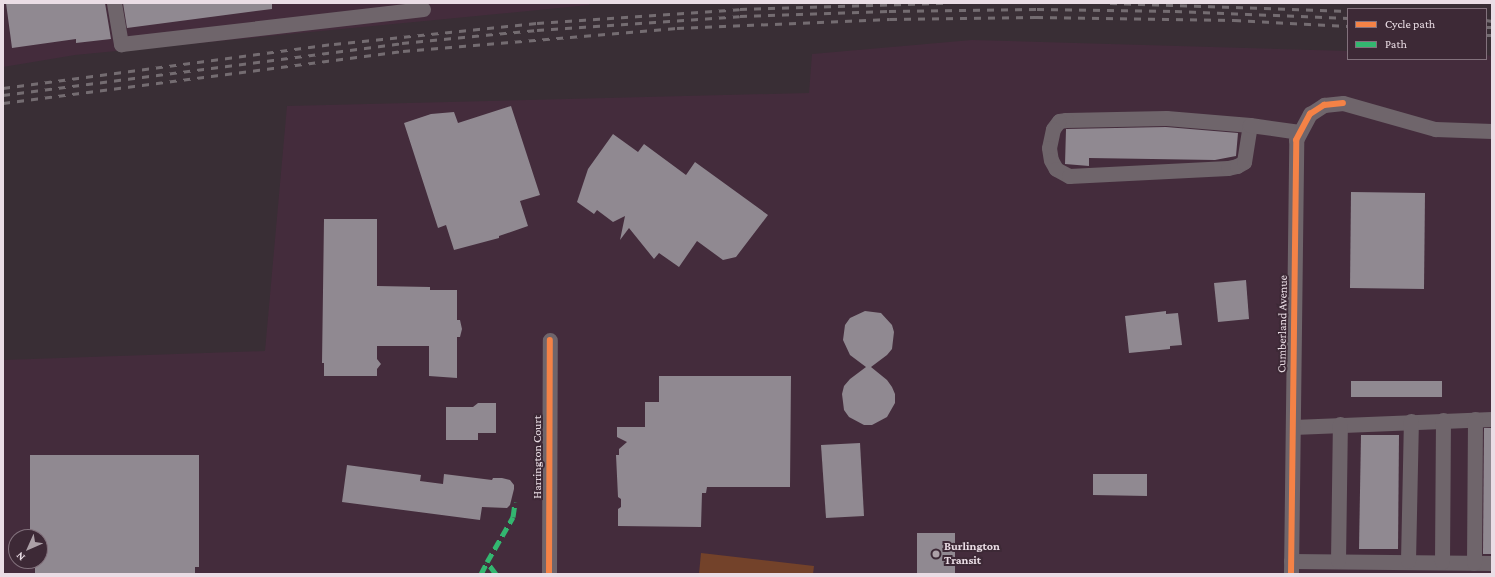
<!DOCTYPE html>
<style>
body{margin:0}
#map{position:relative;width:1495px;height:577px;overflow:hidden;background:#392e35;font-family:"Crimson Pro",serif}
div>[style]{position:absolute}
.built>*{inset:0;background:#442c3c}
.green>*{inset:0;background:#73422a}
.building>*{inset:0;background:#908991}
.minor>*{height:15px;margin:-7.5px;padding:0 7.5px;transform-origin:7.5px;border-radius:7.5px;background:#6f656b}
.rail>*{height:3px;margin-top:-1.5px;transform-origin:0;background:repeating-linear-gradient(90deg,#746c71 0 7px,transparent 0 14px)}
.quiet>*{height:5px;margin-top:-2.5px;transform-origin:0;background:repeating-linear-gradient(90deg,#33b770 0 10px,transparent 0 15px)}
.cycleway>*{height:6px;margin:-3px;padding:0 3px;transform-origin:3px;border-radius:3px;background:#f48246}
.dots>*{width:11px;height:11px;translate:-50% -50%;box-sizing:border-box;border:2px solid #3d2936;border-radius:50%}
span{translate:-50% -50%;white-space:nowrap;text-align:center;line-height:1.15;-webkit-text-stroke:4px #3d2936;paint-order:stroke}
.street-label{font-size:12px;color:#eadde5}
.poi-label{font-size:12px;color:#eadde5;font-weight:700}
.left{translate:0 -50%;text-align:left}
.frame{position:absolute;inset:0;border:4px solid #eadde5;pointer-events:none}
.legend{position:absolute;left:1347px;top:8px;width:140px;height:52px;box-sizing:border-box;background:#3d2936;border:1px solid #82717c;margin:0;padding:5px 7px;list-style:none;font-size:12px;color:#eadde5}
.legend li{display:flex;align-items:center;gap:8px;height:20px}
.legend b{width:20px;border:1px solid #82717c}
.north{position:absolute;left:8px;top:529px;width:40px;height:40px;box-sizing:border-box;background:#3d2936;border:1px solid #82717c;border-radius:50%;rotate:225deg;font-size:11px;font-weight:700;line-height:16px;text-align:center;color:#eadde5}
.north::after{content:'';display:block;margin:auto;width:14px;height:18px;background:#aca0a7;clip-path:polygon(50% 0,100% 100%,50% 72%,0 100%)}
</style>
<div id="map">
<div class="built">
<div style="clip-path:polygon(3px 3px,589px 3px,589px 5px,75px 55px,3px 67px)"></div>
<div style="clip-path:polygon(evenodd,972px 40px,1348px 51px,1348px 59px,1486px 59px,1486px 55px,1492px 56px,1492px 574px,3px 574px,3px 360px,265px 351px,287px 106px,809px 93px,812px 54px,972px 40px,16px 537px,40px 537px,40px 561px,16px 561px,16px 537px)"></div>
</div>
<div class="green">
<div style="clip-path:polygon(701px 553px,814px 566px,813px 574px,699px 574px)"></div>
</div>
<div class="building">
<div style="clip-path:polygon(6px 3px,105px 3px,111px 39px,76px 43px,76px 39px,12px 48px)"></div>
<div style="clip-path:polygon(123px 3px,272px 3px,272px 9px,127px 28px)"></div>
<div style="clip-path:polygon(511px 106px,540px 195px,520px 201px,528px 226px,499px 236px,499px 238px,454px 250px,446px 225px,438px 228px,404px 123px,431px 114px,454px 112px,458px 123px)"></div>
<div style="clip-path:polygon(1166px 127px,1238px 133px,1236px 156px,1215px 160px,1089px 158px,1089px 166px,1065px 164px,1066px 129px)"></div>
<div style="clip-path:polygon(613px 134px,638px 152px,644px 144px,686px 175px,695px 162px,768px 215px,736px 257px,723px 260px,697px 241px,679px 267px,659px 253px,654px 259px,629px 228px,620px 240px,625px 216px,613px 222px,597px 210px,594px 214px,577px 202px,588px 169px)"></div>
<div style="clip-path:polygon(1351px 192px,1425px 193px,1424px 289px,1350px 288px)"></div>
<div style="clip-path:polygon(324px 219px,377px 219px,377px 286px,430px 287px,430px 290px,457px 290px,457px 320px,460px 320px,462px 329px,460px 337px,457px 337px,457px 378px,429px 376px,429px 346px,377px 346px,377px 359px,381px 364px,377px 369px,377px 376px,324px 376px,324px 363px,322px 363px)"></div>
<div style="clip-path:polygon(1246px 280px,1249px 319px,1218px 322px,1214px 283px)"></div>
<div style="clip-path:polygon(865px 311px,881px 313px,892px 325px,894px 332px,892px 349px,887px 355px,871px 367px,887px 380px,892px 387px,895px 394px,895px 403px,887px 417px,872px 425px,864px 425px,849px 417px,844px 410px,842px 394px,844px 386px,850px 379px,866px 367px,850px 355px,843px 340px,845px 325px,850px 318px)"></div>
<div style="clip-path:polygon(1166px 311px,1166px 314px,1178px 313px,1182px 345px,1170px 346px,1170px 349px,1129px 353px,1125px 316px)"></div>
<div style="clip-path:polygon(659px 376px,791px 376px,790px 487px,707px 487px,706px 493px,702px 493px,701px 527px,618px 526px,618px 509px,621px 507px,621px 499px,618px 497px,616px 455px,619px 455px,619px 449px,627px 442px,617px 437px,617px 427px,645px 427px,645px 402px,659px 402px)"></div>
<div style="clip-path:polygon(1351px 381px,1442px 381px,1442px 397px,1351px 397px)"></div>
<div style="clip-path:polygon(478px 403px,496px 403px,496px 433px,478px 433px,478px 440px,446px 440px,446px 407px,473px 407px)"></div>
<div style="clip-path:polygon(1484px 428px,1492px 428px,1492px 554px,1483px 554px)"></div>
<div style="clip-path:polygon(1361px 435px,1399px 435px,1398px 549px,1359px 549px)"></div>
<div style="clip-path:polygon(860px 443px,864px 516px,826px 518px,821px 445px)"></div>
<div style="clip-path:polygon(30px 455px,199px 455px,199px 567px,195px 567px,195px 574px,35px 574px,35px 561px,40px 561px,40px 537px,30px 537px)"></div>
<div style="clip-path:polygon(347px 465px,421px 475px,420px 481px,443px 484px,444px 474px,492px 480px,493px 478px,502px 478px,510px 480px,514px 485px,514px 489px,510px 505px,507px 508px,482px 507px,480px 520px,342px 502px)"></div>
<div style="clip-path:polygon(1093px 474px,1147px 474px,1147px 496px,1093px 495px)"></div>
<div style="clip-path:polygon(917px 533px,955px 533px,955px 574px,917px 574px)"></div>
</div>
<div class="minor">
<div style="left:114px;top:3px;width:42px;rotate:80.3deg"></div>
<div style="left:121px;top:44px;width:304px;rotate:-6.6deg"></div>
<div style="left:1250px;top:125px;width:84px;rotate:-175.2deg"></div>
<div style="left:1166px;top:118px;width:100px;rotate:178.9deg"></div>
<div style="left:1066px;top:120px;width:7px;rotate:172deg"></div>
<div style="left:1059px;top:121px;width:10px;rotate:127deg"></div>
<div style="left:1053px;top:129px;width:19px;rotate:102deg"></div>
<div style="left:1049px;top:148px;width:12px;rotate:81deg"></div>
<div style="left:1051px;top:160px;width:10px;rotate:61deg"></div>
<div style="left:1056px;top:169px;width:15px;rotate:28deg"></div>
<div style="left:1069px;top:176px;width:159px;rotate:-2.9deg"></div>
<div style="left:1228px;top:168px;width:9px;rotate:-13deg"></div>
<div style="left:1237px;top:166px;width:8px;rotate:-30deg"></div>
<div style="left:1244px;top:162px;width:37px;rotate:-81deg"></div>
<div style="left:1250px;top:125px;width:50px;rotate:8deg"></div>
<div style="left:1293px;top:427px;width:199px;rotate:-2.3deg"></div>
<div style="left:1291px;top:561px;width:201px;rotate:0.6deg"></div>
<div style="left:1338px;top:561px;width:137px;rotate:-89.2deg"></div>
<div style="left:1408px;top:561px;width:140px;rotate:-88.8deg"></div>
<div style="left:1442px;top:562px;width:142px;rotate:-89.6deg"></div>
<div style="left:1474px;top:563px;width:144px;rotate:-89.6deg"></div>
<div style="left:549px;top:574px;width:234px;rotate:-89.8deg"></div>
<div style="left:1291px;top:574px;width:434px;rotate:-89.3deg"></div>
<div style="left:1296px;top:140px;width:30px;rotate:-62deg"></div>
<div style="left:1310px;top:114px;width:17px;rotate:-33deg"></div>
<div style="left:1324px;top:105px;width:19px;rotate:-6deg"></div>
<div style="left:1343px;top:103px;width:96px;rotate:15.8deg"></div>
<div style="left:1435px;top:129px;width:57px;rotate:2deg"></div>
</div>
<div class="rail">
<div style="left:1110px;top:3px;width:238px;rotate:1.9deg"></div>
<div style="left:1486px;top:20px;width:6px;rotate:9deg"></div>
<div style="left:1486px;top:27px;width:6px"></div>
<div style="left:1486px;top:35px;width:6px"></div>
<div style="left:3px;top:88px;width:334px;rotate:-7.6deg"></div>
<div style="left:334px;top:44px;width:204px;rotate:-5.9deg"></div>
<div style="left:537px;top:23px;width:203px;rotate:-3.9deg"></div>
<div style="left:740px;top:9px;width:208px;rotate:-1.7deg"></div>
<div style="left:3px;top:95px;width:402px;rotate:-7.4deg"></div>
<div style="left:402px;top:43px;width:136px;rotate:-5.5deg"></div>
<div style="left:537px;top:30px;width:203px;rotate:-3.9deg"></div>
<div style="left:740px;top:16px;width:149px;rotate:-1.9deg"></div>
<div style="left:889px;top:11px;width:148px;rotate:-0.8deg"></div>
<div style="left:1037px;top:9px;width:138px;rotate:0.8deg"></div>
<div style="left:1175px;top:11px;width:173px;rotate:2.3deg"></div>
<div style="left:3px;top:103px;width:403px;rotate:-7.4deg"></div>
<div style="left:403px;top:51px;width:275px;rotate:-4.8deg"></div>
<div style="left:677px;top:28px;width:213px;rotate:-2.4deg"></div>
<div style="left:890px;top:19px;width:146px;rotate:-0.8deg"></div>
<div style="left:1036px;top:17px;width:198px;rotate:0.9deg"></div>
<div style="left:1234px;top:20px;width:114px;rotate:3deg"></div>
</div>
<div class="quiet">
<div style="left:481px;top:574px;width:13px;rotate:-63deg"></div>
<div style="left:496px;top:574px;width:15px;rotate:-127deg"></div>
<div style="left:487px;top:562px;width:52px;rotate:-60deg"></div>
<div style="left:513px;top:517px;width:15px;rotate:-82deg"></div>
</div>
<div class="cycleway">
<div style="left:549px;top:574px;width:234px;rotate:-89.8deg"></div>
<div style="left:1291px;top:574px;width:434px;rotate:-89.3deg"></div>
<div style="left:1296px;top:140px;width:30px;rotate:-62deg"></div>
<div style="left:1310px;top:114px;width:17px;rotate:-33deg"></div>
<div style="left:1324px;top:105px;width:19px;rotate:-6deg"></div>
</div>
<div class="dots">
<div style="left:936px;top:554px;background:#aca0a7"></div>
</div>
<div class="street-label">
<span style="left:1283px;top:324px;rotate:-89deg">Cumberland Avenue</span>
<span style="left:538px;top:457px;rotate:-90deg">Harrington Court</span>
</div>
<div class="poi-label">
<span class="left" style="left:944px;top:554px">Burlington<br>Transit</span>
</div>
<div class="frame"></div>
<ul class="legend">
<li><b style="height:5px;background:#f48246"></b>Cycle path</li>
<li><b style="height:5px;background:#33b770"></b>Path</li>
</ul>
<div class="north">N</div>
</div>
